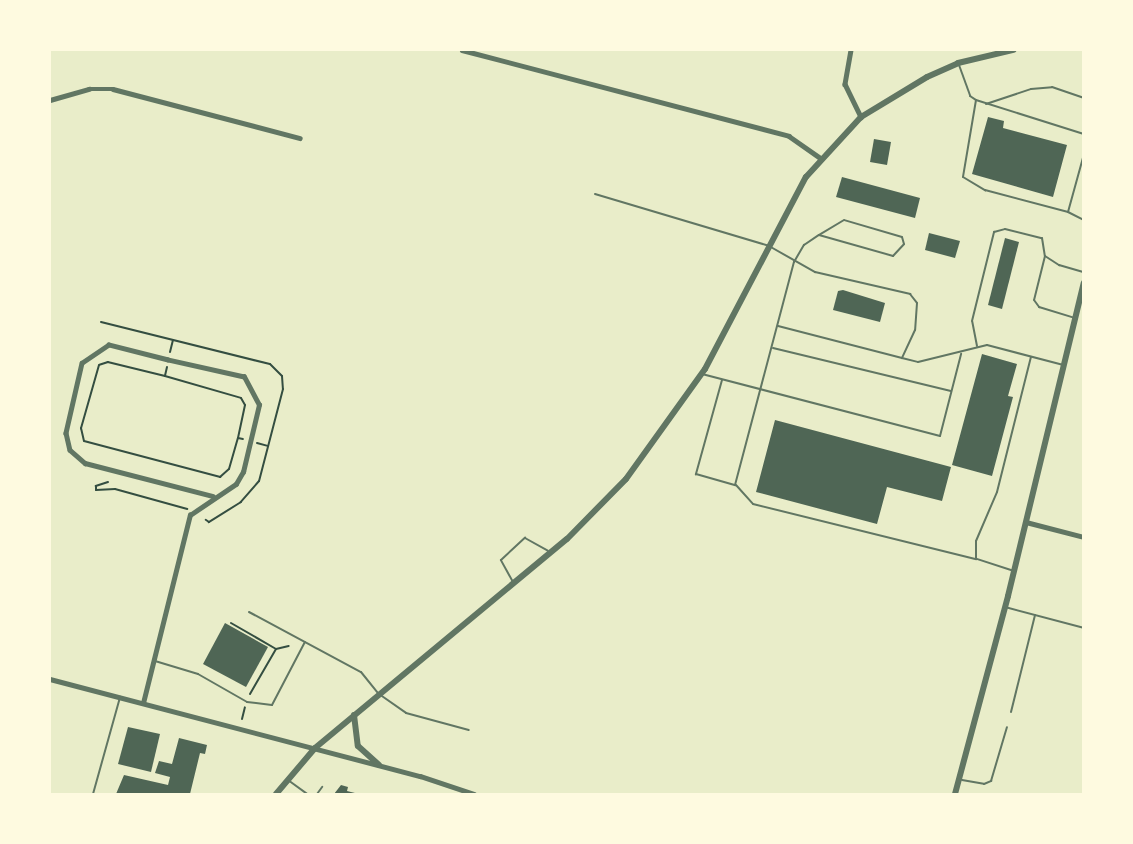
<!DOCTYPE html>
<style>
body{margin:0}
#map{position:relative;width:1133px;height:844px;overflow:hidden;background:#e9edc9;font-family:"PT Serif",serif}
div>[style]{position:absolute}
.building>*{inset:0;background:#4f6655}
.path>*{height:2px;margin:-1px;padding:0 1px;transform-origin:1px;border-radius:1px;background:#344e41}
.service>*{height:2px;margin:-1px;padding:0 1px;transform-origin:1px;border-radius:1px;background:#617663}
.minor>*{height:4.5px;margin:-2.25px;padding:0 2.25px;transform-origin:2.25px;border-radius:2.25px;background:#617663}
.tertiary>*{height:6px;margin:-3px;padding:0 3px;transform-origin:3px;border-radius:3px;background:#617663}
span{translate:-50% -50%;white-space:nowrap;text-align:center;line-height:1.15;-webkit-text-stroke:5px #fefae0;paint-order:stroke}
.frame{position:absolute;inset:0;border:51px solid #fefae0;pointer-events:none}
</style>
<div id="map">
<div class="building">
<div style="clip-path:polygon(988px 117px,1004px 121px,1003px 128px,1067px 145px,1053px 197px,972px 174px)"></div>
<div style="clip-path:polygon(874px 139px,891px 142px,887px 165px,870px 162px)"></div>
<div style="clip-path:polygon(842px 177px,920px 198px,915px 218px,836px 197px)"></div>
<div style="clip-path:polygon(929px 233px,960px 241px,955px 258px,925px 250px)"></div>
<div style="clip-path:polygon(1005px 238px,1019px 242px,1002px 309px,988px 305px)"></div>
<div style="clip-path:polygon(843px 290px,885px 303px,880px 322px,833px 310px,838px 291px)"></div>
<div style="clip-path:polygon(982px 354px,1017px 364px,1008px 396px,1013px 397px,992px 476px,952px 465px)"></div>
<div style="clip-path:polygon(775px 420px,951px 467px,942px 501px,887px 487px,877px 524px,756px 492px)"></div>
<div style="clip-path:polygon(225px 623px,268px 647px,246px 687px,203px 664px)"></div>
<div style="clip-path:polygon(128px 727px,160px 734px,151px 772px,118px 764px)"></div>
<div style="clip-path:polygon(179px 738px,207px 745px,205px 754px,200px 753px,190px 794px,116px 794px,124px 775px,168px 785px,170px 777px,155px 773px,159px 761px,172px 764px)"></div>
<div style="clip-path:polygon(341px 785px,348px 787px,347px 791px,359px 794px,334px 794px)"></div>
</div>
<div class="path">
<div style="left:101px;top:322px;width:174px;rotate:14deg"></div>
<div style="left:270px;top:364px;width:17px;rotate:45deg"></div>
<div style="left:282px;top:376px;width:13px;rotate:86deg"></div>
<div style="left:283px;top:389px;width:95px;rotate:104.6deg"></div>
<div style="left:259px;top:481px;width:28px;rotate:131deg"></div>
<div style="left:241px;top:502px;width:38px;rotate:148deg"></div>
<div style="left:209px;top:522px;width:4px;rotate:-146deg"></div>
<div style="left:170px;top:352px;width:12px;rotate:-76deg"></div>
<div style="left:167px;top:367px;width:9px;rotate:103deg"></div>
<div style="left:165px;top:376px;width:59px;rotate:-166.2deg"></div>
<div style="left:108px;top:362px;width:9px;rotate:162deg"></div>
<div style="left:99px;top:365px;width:66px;rotate:105.9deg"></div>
<div style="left:81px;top:428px;width:13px;rotate:77deg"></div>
<div style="left:84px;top:441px;width:141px;rotate:14.8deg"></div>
<div style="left:220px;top:477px;width:12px;rotate:-42deg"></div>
<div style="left:229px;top:469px;width:32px;rotate:-74deg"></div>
<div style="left:238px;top:438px;width:5px;rotate:11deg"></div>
<div style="left:165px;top:376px;width:79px;rotate:16.1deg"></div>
<div style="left:241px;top:398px;width:8px;rotate:60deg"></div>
<div style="left:245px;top:405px;width:34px;rotate:102deg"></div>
<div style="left:257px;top:443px;width:11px;rotate:15deg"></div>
<div style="left:108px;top:482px;width:13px;rotate:162deg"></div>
<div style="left:96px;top:486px;width:4px;rotate:90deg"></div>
<div style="left:96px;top:490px;width:19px;rotate:-3deg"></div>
<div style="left:115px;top:489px;width:75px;rotate:15.5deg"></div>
<div style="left:231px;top:623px;width:52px;rotate:30deg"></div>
<div style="left:276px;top:649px;width:13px;rotate:-13deg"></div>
<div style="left:250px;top:694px;width:52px;rotate:-60deg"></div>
<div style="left:242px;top:719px;width:12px;rotate:-76deg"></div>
</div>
<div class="service">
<div style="left:959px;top:65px;width:33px;rotate:70deg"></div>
<div style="left:970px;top:96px;width:7px;rotate:34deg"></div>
<div style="left:976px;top:100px;width:113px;rotate:17.5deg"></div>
<div style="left:976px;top:100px;width:78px;rotate:99.6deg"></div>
<div style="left:963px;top:177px;width:26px;rotate:31deg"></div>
<div style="left:985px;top:190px;width:86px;rotate:14.8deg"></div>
<div style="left:986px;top:104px;width:47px;rotate:-18.4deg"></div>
<div style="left:1031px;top:89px;width:21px;rotate:-5deg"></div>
<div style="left:1052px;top:87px;width:34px;rotate:19deg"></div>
<div style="left:1084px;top:154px;width:60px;rotate:105.4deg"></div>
<div style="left:1068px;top:212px;width:18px;rotate:27deg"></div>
<div style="left:595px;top:194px;width:182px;rotate:16.6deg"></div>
<div style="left:769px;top:246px;width:53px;rotate:29.5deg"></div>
<div style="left:815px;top:272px;width:98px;rotate:13deg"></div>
<div style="left:910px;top:294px;width:11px;rotate:52deg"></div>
<div style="left:917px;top:303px;width:27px;rotate:94deg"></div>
<div style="left:915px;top:330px;width:31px;rotate:115deg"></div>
<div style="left:902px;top:358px;width:128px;rotate:-165.5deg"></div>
<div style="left:1045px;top:256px;width:45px;rotate:104deg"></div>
<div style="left:1034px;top:300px;width:9px;rotate:54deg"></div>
<div style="left:1039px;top:307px;width:38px;rotate:17deg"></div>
<div style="left:977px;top:346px;width:25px;rotate:-101deg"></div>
<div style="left:972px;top:321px;width:92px;rotate:-76.1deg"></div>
<div style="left:994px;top:232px;width:11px;rotate:-15deg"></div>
<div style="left:1005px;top:229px;width:38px;rotate:14deg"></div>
<div style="left:1042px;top:238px;width:18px;rotate:81deg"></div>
<div style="left:1045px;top:256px;width:17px;rotate:33deg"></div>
<div style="left:1059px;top:265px;width:26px;rotate:16deg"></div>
<div style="left:773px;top:348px;width:183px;rotate:13.6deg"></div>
<div style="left:902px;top:358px;width:16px;rotate:14deg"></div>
<div style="left:918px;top:362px;width:71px;rotate:-13.8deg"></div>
<div style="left:987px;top:345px;width:79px;rotate:14.7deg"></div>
<div style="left:702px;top:374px;width:246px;rotate:14.6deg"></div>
<div style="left:940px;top:436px;width:85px;rotate:-75.6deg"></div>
<div style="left:722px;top:380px;width:98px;rotate:105.5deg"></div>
<div style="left:696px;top:474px;width:41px;rotate:15.8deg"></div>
<div style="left:735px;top:485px;width:231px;rotate:-75.2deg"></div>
<div style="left:794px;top:262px;width:20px;rotate:-60deg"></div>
<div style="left:804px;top:245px;width:18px;rotate:-34deg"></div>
<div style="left:819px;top:235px;width:77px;rotate:15.8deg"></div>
<div style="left:893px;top:256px;width:16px;rotate:-47deg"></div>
<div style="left:904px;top:244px;width:7px;rotate:-106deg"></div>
<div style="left:902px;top:237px;width:60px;rotate:-163.7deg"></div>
<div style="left:844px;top:220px;width:29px;rotate:149deg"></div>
<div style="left:736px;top:485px;width:25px;rotate:48deg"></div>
<div style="left:753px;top:504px;width:230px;rotate:13.9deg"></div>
<div style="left:1014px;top:571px;width:40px;rotate:-162deg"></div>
<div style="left:976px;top:559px;width:18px;rotate:-90deg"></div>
<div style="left:976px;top:541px;width:53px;rotate:-66.8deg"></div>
<div style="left:997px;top:492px;width:139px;rotate:-75.9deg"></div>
<div style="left:513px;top:582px;width:25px;rotate:-119deg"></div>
<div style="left:501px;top:560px;width:33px;rotate:-43deg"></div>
<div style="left:525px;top:538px;width:26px;rotate:29deg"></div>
<div style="left:1005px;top:607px;width:82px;rotate:14.9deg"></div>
<div style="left:249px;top:612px;width:127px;rotate:28.2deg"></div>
<div style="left:361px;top:672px;width:28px;rotate:51deg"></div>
<div style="left:379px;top:694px;width:33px;rotate:35deg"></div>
<div style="left:406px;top:713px;width:65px;rotate:15.1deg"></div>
<div style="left:155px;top:661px;width:45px;rotate:16.8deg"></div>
<div style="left:198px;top:674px;width:56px;rotate:29.7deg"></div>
<div style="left:247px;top:702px;width:25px;rotate:7deg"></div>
<div style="left:272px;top:705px;width:71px;rotate:-62.4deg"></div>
<div style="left:1011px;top:712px;width:100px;rotate:-76.1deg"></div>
<div style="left:288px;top:780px;width:24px;rotate:36deg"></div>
<div style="left:962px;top:780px;width:22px;rotate:10deg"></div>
<div style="left:984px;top:784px;width:8px;rotate:-23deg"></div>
<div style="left:991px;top:781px;width:56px;rotate:-73.5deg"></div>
<div style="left:93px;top:794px;width:101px;rotate:-74.4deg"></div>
<div style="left:317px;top:794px;width:9px;rotate:-54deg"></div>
</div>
<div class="minor">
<div style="left:462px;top:50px;width:338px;rotate:14.7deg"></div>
<div style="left:789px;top:136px;width:39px;rotate:35deg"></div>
<div style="left:851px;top:50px;width:35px;rotate:100deg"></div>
<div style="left:845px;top:84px;width:37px;rotate:64deg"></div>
<div style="left:50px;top:100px;width:41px;rotate:-15.8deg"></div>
<div style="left:89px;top:89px;width:24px"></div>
<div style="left:113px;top:89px;width:193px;rotate:14.7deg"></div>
<div style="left:1026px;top:522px;width:60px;rotate:14.5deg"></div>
<div style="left:50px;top:679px;width:383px;rotate:14.7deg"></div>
<div style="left:420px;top:776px;width:57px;rotate:18.4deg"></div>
<div style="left:143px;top:703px;width:194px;rotate:-76deg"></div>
<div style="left:190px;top:515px;width:55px;rotate:-34deg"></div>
<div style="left:236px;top:484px;width:14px;rotate:-60deg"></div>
<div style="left:243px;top:472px;width:69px;rotate:-76.6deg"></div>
<div style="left:259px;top:405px;width:32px;rotate:-118deg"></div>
<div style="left:244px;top:377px;width:78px;rotate:-167.4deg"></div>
<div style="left:168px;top:360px;width:61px;rotate:-165.7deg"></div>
<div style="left:109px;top:345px;width:32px;rotate:146deg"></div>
<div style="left:82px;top:363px;width:72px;rotate:102.9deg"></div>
<div style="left:66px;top:433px;width:17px;rotate:77deg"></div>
<div style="left:70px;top:450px;width:20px;rotate:41deg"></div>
<div style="left:85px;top:463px;width:132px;rotate:14.5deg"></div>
</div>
<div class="tertiary">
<div style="left:354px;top:715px;width:31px;rotate:83deg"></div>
<div style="left:358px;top:746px;width:28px;rotate:42deg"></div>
<div style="left:276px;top:794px;width:60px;rotate:-49.7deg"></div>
<div style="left:315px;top:748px;width:327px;rotate:-39.7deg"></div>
<div style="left:567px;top:539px;width:84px;rotate:-45.5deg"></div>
<div style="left:626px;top:479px;width:135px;rotate:-54.3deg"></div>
<div style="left:705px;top:369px;width:217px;rotate:-62.3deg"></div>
<div style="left:806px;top:177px;width:81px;rotate:-47.5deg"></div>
<div style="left:861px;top:117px;width:77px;rotate:-31.2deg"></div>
<div style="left:927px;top:77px;width:34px;rotate:-24deg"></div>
<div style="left:958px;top:63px;width:57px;rotate:-13.3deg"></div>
<div style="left:955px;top:794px;width:205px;rotate:-75deg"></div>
<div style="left:1008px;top:596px;width:322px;rotate:-76.4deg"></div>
</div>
<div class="frame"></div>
</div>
